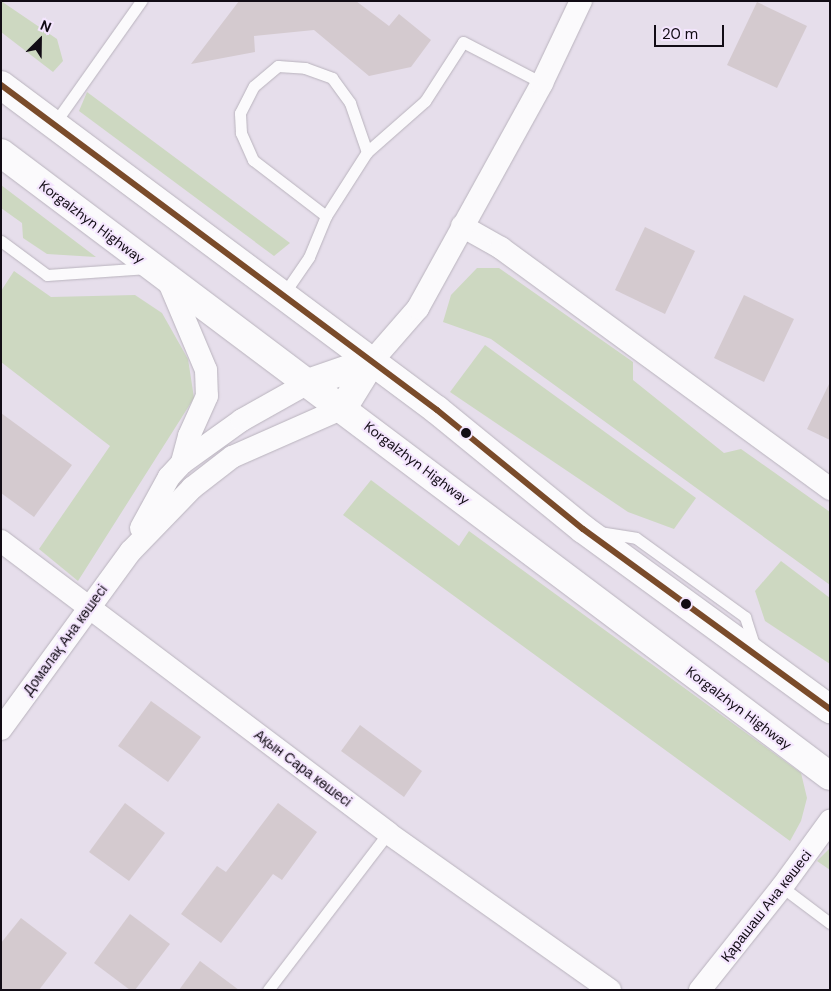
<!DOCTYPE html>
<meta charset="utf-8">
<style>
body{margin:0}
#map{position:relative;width:831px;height:991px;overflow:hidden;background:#e6deeb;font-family:"DM Sans",sans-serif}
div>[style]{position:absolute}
.green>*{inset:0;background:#cdd8c1}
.building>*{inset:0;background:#d4cacf}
.roads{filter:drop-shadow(0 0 1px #b9b3bd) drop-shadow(0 0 1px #b9b3bd)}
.service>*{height:11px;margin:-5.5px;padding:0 5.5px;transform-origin:5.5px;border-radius:5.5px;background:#fbfafc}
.minor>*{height:22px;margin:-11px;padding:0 11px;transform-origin:11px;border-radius:11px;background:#fbfafc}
.primary>*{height:28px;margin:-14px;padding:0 14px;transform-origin:14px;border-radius:14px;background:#fbfafc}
.bus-1>*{height:6px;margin:-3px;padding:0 3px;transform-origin:3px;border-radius:3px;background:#7a4b2a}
.dots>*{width:14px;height:14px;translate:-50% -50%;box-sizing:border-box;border:2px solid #f4e5fe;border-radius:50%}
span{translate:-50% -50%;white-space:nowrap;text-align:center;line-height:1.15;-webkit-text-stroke:4px #f4e5fe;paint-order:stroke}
.street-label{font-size:14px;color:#120c15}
.frame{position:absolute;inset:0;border:2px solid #120c15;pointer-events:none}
.north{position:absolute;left:15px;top:15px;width:50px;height:50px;-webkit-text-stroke:4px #f4e5fe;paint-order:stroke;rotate:23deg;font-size:14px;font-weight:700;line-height:20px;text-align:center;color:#120c15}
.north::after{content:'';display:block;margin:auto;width:18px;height:22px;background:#120c15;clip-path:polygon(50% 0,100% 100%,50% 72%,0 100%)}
.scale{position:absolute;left:654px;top:25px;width:70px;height:22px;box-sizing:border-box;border:2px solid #120c15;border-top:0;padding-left:6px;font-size:15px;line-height:18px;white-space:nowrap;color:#120c15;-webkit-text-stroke:4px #f4e5fe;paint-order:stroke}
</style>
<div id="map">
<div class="green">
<div style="clip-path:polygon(1px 1px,57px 39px,63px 61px,53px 72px,1px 32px)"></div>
<div style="clip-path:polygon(87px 92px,290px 243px,274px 256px,79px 111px)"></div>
<div style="clip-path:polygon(1px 185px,96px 257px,47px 254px,23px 238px,22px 223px,1px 208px)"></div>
<div style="clip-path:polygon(477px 268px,499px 268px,633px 362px,633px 380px,724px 453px,741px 449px,830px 512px,830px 585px,491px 339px,443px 322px,451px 295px)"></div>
<div style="clip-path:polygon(14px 271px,51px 297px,135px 295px,162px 313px,188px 359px,194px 398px,78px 581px,39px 549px,110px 446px,1px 362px,1px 291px)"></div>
<div style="clip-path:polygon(485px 345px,696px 498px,674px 529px,628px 512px,450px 392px)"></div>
<div style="clip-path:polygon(371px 480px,459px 546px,469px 531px,801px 773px,807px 798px,801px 821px,790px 841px,343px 515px)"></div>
<div style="clip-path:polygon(781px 561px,830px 598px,830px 664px,765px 621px,755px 591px)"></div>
<div style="clip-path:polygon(830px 848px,830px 870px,817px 861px)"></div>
</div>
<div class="building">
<div style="clip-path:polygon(239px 1px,356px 1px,389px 26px,399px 14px,431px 40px,411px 67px,369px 76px,314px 30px,254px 36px,255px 52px,191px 64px)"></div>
<div style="clip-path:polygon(757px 2px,807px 26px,777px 88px,727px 65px)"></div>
<div style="clip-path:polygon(645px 227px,695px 251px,665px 314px,615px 290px)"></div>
<div style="clip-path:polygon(744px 295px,794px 319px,764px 382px,714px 358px)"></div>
<div style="clip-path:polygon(830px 382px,830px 440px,807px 429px)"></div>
<div style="clip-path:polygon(1px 413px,72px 465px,34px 517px,1px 493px)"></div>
<div style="clip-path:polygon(151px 701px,201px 737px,168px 782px,118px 746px)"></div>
<div style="clip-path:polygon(360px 725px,422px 771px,404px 797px,341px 751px)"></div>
<div style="clip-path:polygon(125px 803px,165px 833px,129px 881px,89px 852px)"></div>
<div style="clip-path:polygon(278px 803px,317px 832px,282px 880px,273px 874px,221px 943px,181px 914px,217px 866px,226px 872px)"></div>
<div style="clip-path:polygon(130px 914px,170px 944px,135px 990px,130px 990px,94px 963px)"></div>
<div style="clip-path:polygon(21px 918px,67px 953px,39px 990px,1px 990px,1px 943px)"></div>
<div style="clip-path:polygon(200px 961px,239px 990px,179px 990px)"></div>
</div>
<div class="roads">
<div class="service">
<div style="left:54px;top:124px;width:151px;rotate:-54.7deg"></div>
<div style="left:326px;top:216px;width:92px;rotate:-142.5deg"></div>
<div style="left:253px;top:160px;width:30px;rotate:-114deg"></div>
<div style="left:241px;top:133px;width:20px;rotate:-93deg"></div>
<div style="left:240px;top:113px;width:30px;rotate:-63deg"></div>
<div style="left:254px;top:86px;width:31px;rotate:-40deg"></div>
<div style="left:278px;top:66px;width:27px;rotate:4deg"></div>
<div style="left:305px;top:68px;width:29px;rotate:20deg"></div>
<div style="left:332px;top:78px;width:31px;rotate:54deg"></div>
<div style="left:350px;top:103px;width:52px;rotate:70.9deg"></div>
<div style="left:1px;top:241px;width:57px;rotate:36.5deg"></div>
<div style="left:47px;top:275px;width:101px;rotate:-4deg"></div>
<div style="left:283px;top:295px;width:46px;rotate:-55.6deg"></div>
<div style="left:309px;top:257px;width:44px;rotate:-67.5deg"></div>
<div style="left:326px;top:216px;width:76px;rotate:-57.4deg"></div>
<div style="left:367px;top:152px;width:77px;rotate:-41.3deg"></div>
<div style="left:425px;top:101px;width:70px;rotate:-57.2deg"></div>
<div style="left:463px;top:42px;width:89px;rotate:27.4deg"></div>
<div style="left:599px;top:532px;width:37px;rotate:9deg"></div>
<div style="left:636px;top:538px;width:135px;rotate:35.9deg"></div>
<div style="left:745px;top:617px;width:33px;rotate:72deg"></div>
<div style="left:782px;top:887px;width:60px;rotate:36.9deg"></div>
<div style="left:268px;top:990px;width:198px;rotate:-52.6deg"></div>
</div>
<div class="minor">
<div style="left:462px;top:226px;width:45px;rotate:29.4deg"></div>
<div style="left:501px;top:248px;width:408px;rotate:36.2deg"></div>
<div style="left:168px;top:280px;width:98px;rotate:67.1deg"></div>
<div style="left:206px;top:370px;width:26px;rotate:88deg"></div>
<div style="left:207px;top:396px;width:44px;rotate:114.2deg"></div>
<div style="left:189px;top:436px;width:28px;rotate:105deg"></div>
<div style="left:372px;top:361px;width:70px;rotate:-49deg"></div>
<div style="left:418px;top:308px;width:257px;rotate:-61.1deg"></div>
<div style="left:542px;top:83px;width:91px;rotate:-64.6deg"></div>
<div style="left:141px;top:528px;width:58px;rotate:-61.2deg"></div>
<div style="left:169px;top:477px;width:19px;rotate:-47deg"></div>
<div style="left:182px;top:463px;width:74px;rotate:-35.6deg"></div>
<div style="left:242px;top:420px;width:76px;rotate:-29.3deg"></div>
<div style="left:1px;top:541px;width:485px;rotate:37deg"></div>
<div style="left:388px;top:833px;width:272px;rotate:35.3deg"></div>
<div style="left:1px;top:729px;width:220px;rotate:-53.9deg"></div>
<div style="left:131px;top:551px;width:88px;rotate:-45.9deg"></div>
<div style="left:192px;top:488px;width:51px;rotate:-37.8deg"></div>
<div style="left:232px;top:457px;width:121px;rotate:-23.8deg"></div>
<div style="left:700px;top:990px;width:132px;rotate:-51.5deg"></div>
<div style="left:782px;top:887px;width:82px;rotate:-54deg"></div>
</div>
<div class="primary">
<div style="left:1px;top:85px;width:544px;rotate:36.7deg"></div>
<div style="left:437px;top:410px;width:188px;rotate:39.2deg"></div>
<div style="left:583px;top:529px;width:306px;rotate:36.1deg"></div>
<div style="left:1px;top:153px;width:1037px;rotate:36.93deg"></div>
<div style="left:308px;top:383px;width:68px;rotate:-19deg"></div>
<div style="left:343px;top:408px;width:55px;rotate:-58.3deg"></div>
</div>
</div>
<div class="bus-1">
<div style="left:1px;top:85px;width:544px;rotate:36.7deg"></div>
<div style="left:437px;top:410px;width:188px;rotate:39.2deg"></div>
<div style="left:583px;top:529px;width:306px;rotate:36.1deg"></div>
</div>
<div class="dots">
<div style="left:466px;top:433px;background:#120c15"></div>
<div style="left:686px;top:604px;background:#120c15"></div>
</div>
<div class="street-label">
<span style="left:92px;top:222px;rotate:37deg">Korgalzhyn Highway</span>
<span style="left:417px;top:463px;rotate:37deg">Korgalzhyn Highway</span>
<span style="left:65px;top:640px;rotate:-54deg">Домалақ Ана көшесі</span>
<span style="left:739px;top:708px;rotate:37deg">Korgalzhyn Highway</span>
<span style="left:303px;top:768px;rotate:37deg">Ақын Сара көшесі</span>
<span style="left:766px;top:906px;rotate:-52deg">Қарашаш Ана көшесі</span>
</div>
<div class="frame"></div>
<div class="north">N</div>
<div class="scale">20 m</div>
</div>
